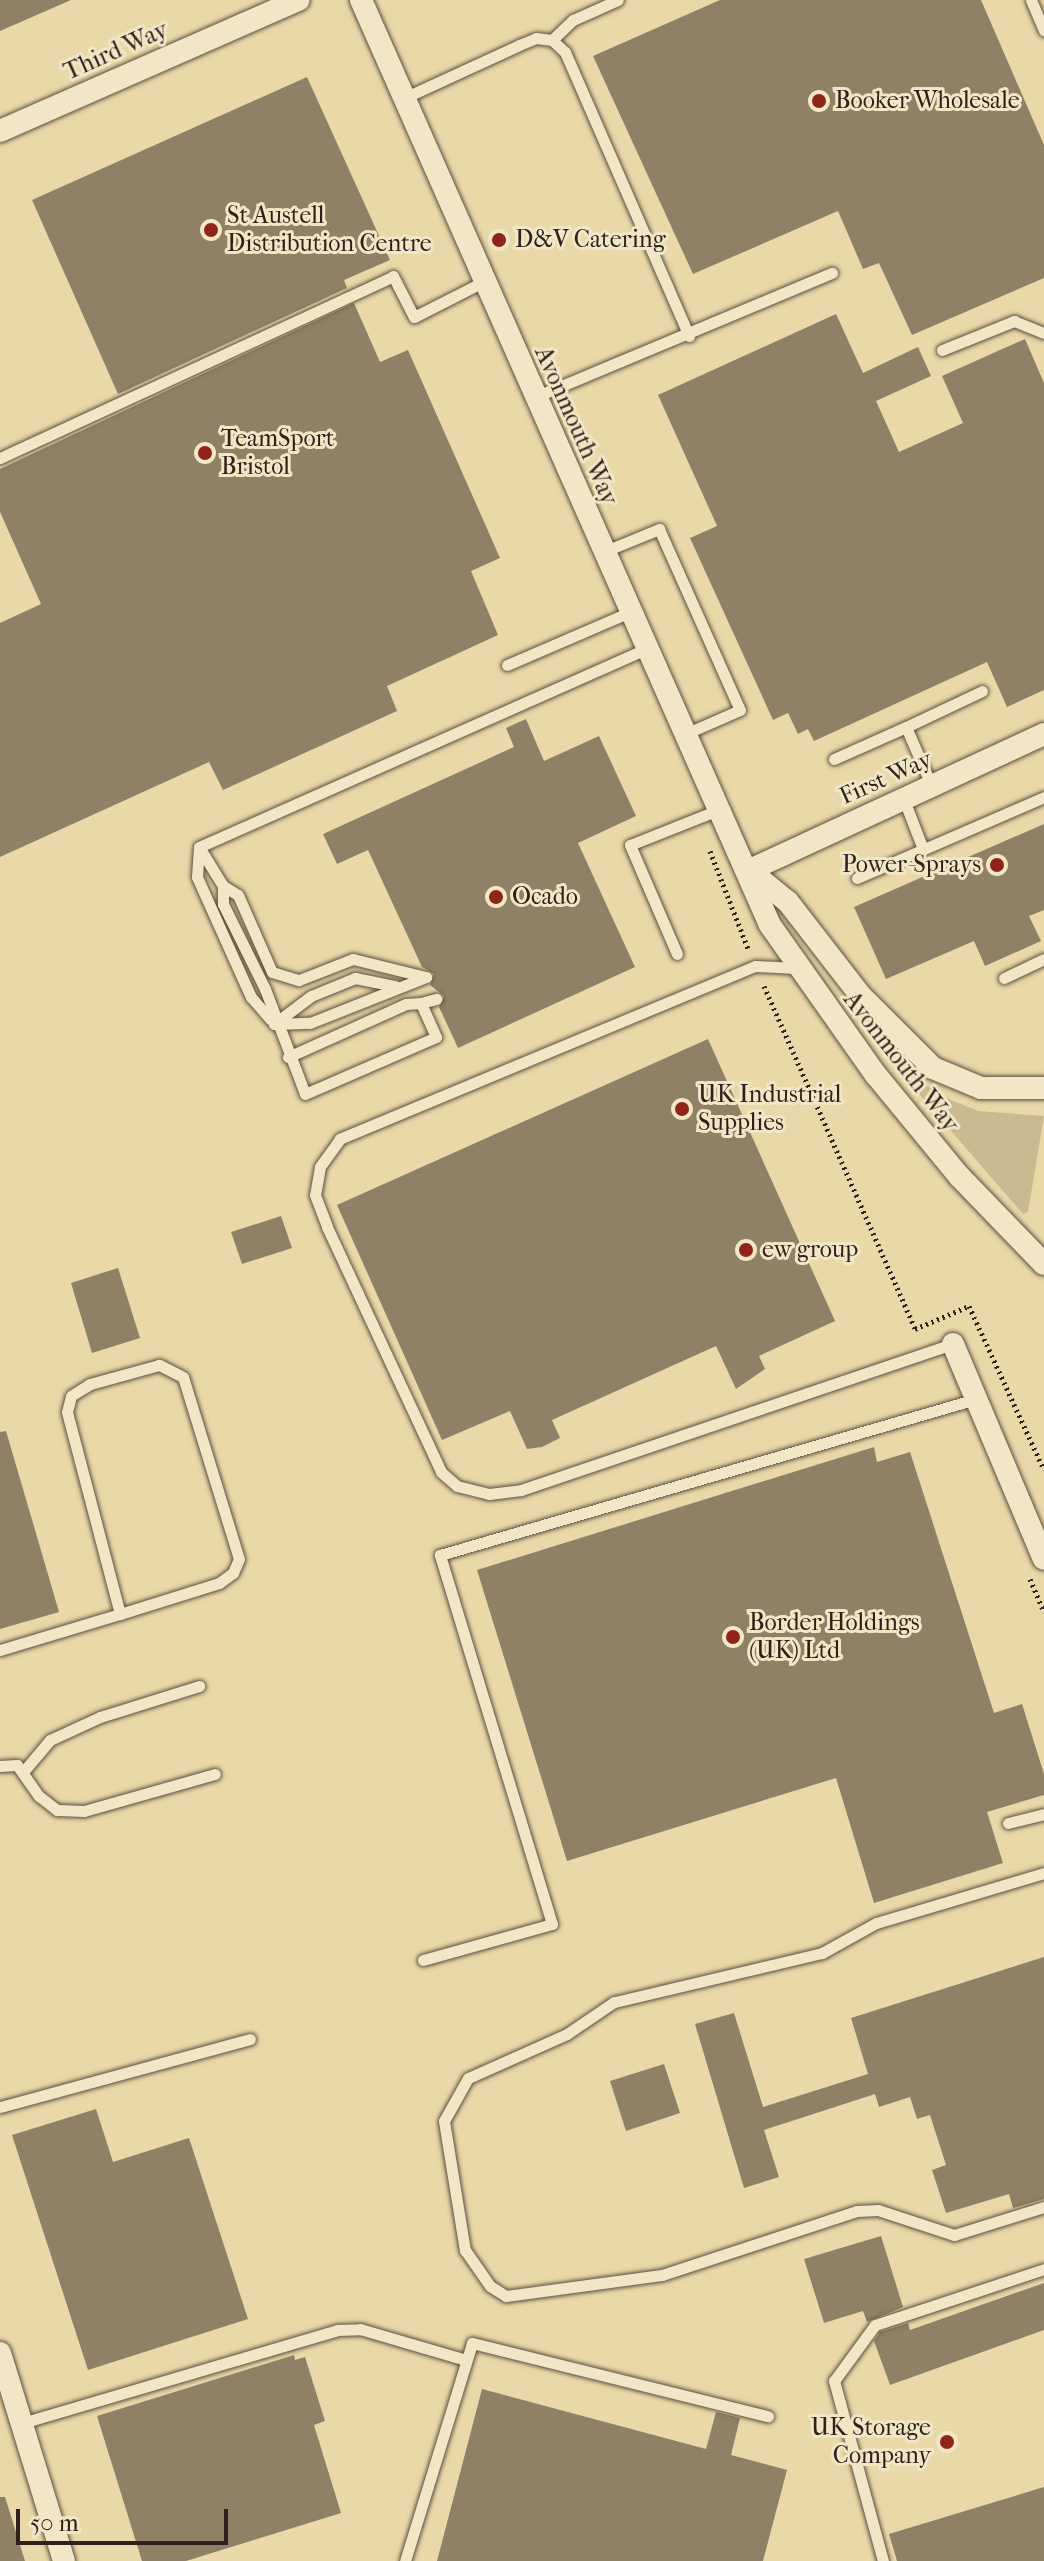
<!DOCTYPE html>
<style>
body{margin:0}
#map{position:relative;width:1044px;height:2561px;overflow:hidden;background:#e9d9a8;font-family:"IM FELL French Canon",serif}
div>[style]{position:absolute}
.green>*{inset:0;background:#c9ba90}
.building>*{inset:0;background:#8f8165}
.path>*{height:5px;margin-top:-2.5px;transform-origin:0;background:repeating-linear-gradient(90deg,#2e211c 0 2px,transparent 0 6px)}
.roads{filter:drop-shadow(0 0 2px #5d4f3f) drop-shadow(0 0 2px #5d4f3f)}
.lane>*{height:11px;margin:-5.5px;padding:0 5.5px;transform-origin:5.5px;border-radius:5.5px;background:#f1e6c6}
.street>*{height:22px;margin:-11px;padding:0 11px;transform-origin:11px;border-radius:11px;background:#f1e6c6}
.dots>*{width:22px;height:22px;translate:-50% -50%;box-sizing:border-box;border:4px solid #f1e6c6;border-radius:50%}
span{translate:-50% -50%;white-space:nowrap;text-align:center;line-height:1.15;-webkit-text-stroke:6px #f1e6c6;paint-order:stroke}
.street-label{font-size:24px;color:#2e211c}
.poi-label{font-size:24px;color:#2e211c}
.left{translate:0 -50%;text-align:left}
.right{translate:-100% -50%;text-align:right}
.scale{position:absolute;left:16px;top:2509px;width:212px;height:36px;box-sizing:border-box;border:4px solid #2e211c;border-top:0;padding-left:10px;font-size:24px;line-height:28px;white-space:nowrap;color:#2e211c;-webkit-text-stroke:6px #f1e6c6;paint-order:stroke}
</style>
<div id="map">
<div class="green">
<div style="clip-path:polygon(897px 1062px,939px 1095px,978px 1111px,1044px 1116px,1028px 1212px,1023px 1214px,894px 1065px)"></div>
</div>
<div class="building">
<div style="clip-path:polygon(0 0,71px 0,0 31px)"></div>
<div style="clip-path:polygon(720px 0,981px 0,1044px 145px,1044px 278px,912px 335px,879px 263px,863px 269px,838px 211px,693px 274px,593px 56px)"></div>
<div style="clip-path:polygon(307px 77px,390px 260px,344px 280px,347px 288px,118px 394px,32px 200px)"></div>
<div style="clip-path:polygon(354px 303px,380px 362px,408px 350px,500px 558px,471px 571px,498px 635px,387px 686px,397px 711px,223px 790px,209px 762px,0 857px,0 623px,41px 604px,0 512px,0 469px)"></div>
<div style="clip-path:polygon(836px 314px,863px 373px,918px 347px,931px 376px,876px 401px,899px 452px,963px 423px,942px 376px,1025px 339px,1044px 383px,1044px 690px,1007px 707px,987px 662px,814px 741px,808px 729px,798px 734px,788px 713px,773px 720px,690px 538px,717px 526px,658px 395px)"></div>
<div style="clip-path:polygon(526px 719px,544px 761px,599px 736px,636px 816px,578px 843px,635px 967px,458px 1048px,439px 1007px,444px 996px,430px 985px,434px 974px,422px 967px,368px 850px,337px 864px,323px 834px,514px 747px,506px 728px)"></div>
<div style="clip-path:polygon(1044px 824px,1044px 910px,1029px 916px,1041px 941px,985px 966px,974px 941px,886px 979px,854px 907px)"></div>
<div style="clip-path:polygon(708px 1039px,835px 1321px,759px 1356px,765px 1369px,736px 1389px,716px 1346px,552px 1420px,560px 1438px,542px 1447px,527px 1449px,510px 1411px,442px 1440px,337px 1205px)"></div>
<div style="clip-path:polygon(281px 1216px,292px 1248px,242px 1264px,231px 1232px)"></div>
<div style="clip-path:polygon(118px 1268px,140px 1338px,92px 1353px,71px 1283px)"></div>
<div style="clip-path:polygon(6px 1431px,59px 1612px,0 1629px,0 1432px)"></div>
<div style="clip-path:polygon(874px 1447px,877px 1462px,910px 1452px,994px 1713px,1022px 1704px,1044px 1774px,1044px 1795px,987px 1812px,1003px 1863px,874px 1903px,836px 1778px,567px 1861px,477px 1570px)"></div>
<div style="clip-path:polygon(1044px 1957px,1044px 2199px,1013px 2208px,1009px 2194px,946px 2213px,932px 2170px,946px 2165px,930px 2115px,917px 2119px,910px 2097px,879px 2107px,875px 2094px,764px 2130px,779px 2177px,744px 2188px,695px 2024px,734px 2013px,763px 2107px,868px 2074px,851px 2018px)"></div>
<div style="clip-path:polygon(664px 2064px,680px 2113px,626px 2131px,610px 2081px)"></div>
<div style="clip-path:polygon(96px 2109px,113px 2162px,189px 2138px,248px 2319px,88px 2370px,12px 2135px)"></div>
<div style="clip-path:polygon(881px 2236px,903px 2307px,867px 2322px,863px 2311px,824px 2323px,804px 2259px)"></div>
<div style="clip-path:polygon(1044px 2283px,1044px 2330px,890px 2385px,874px 2341px,880px 2332px,908px 2323px,910px 2330px)"></div>
<div style="clip-path:polygon(294px 2355px,295px 2360px,305px 2357px,325px 2421px,314px 2425px,341px 2513px,186px 2561px,142px 2561px,97px 2416px)"></div>
<div style="clip-path:polygon(482px 2389px,706px 2449px,716px 2412px,740px 2418px,731px 2455px,787px 2470px,763px 2561px,437px 2561px)"></div>
<div style="clip-path:polygon(1044px 2487px,1044px 2561px,897px 2561px,889px 2534px)"></div>
<div style="clip-path:polygon(0 2497px,5px 2497px,25px 2561px,0 2561px)"></div>
</div>
<div class="path">
<div style="left:710px;top:851px;width:107px;rotate:68.7deg"></div>
<div style="left:764px;top:986px;width:375px;rotate:66.2deg"></div>
<div style="left:915px;top:1329px;width:59px;rotate:-23.1deg"></div>
<div style="left:969px;top:1306px;width:180px;rotate:65.4deg"></div>
<div style="left:1030px;top:1579px;width:36px;rotate:67deg"></div>
</div>
<div class="roads">
<div class="lane">
<div style="left:1031px;top:0;width:33px;rotate:67deg"></div>
<div style="left:552px;top:40px;width:29px;rotate:-44deg"></div>
<div style="left:573px;top:20px;width:49px;rotate:-24deg"></div>
<div style="left:404px;top:98px;width:127px;rotate:-24.7deg"></div>
<div style="left:519px;top:45px;width:18px;rotate:-22deg"></div>
<div style="left:536px;top:38px;width:16px;rotate:7deg"></div>
<div style="left:552px;top:40px;width:18px;rotate:43deg"></div>
<div style="left:565px;top:52px;width:310px;rotate:66.4deg"></div>
<div style="left:942px;top:350px;width:78px;rotate:-21.9deg"></div>
<div style="left:1014px;top:321px;width:32px;rotate:22deg"></div>
<div style="left:535px;top:397px;width:322px;rotate:-22.7deg"></div>
<div style="left:0;top:458px;width:433px;rotate:-24.8deg"></div>
<div style="left:393px;top:276px;width:46px;rotate:62.9deg"></div>
<div style="left:414px;top:317px;width:77px;rotate:-26.9deg"></div>
<div style="left:603px;top:552px;width:61px;rotate:-22.3deg"></div>
<div style="left:659px;top:529px;width:198px;rotate:65.9deg"></div>
<div style="left:740px;top:710px;width:60px;rotate:156.4deg"></div>
<div style="left:507px;top:665px;width:134px;rotate:-23.3deg"></div>
<div style="left:906px;top:727px;width:84px;rotate:-25.3deg"></div>
<div style="left:834px;top:759px;width:79px;rotate:-24deg"></div>
<div style="left:906px;top:727px;width:65px;rotate:66.6deg"></div>
<div style="left:904px;top:800px;width:53px;rotate:68.8deg"></div>
<div style="left:199px;top:847px;width:489px;rotate:-23.9deg"></div>
<div style="left:199px;top:847px;width:46px;rotate:58.4deg"></div>
<div style="left:223px;top:886px;width:17px;rotate:31deg"></div>
<div style="left:238px;top:895px;width:84px;rotate:66.2deg"></div>
<div style="left:272px;top:972px;width:28px;rotate:17deg"></div>
<div style="left:299px;top:980px;width:58px;rotate:-21.3deg"></div>
<div style="left:353px;top:959px;width:75px;rotate:13.9deg"></div>
<div style="left:199px;top:848px;width:29px;rotate:94deg"></div>
<div style="left:197px;top:877px;width:132px;rotate:65.8deg"></div>
<div style="left:251px;top:997px;width:30px;rotate:49deg"></div>
<div style="left:857px;top:878px;width:204px;rotate:-23.4deg"></div>
<div style="left:223px;top:886px;width:18px;rotate:90deg"></div>
<div style="left:223px;top:904px;width:95px;rotate:63.7deg"></div>
<div style="left:265px;top:989px;width:112px;rotate:69.1deg"></div>
<div style="left:305px;top:1094px;width:143px;rotate:-23.5deg"></div>
<div style="left:436px;top:1037px;width:37px;rotate:-114deg"></div>
<div style="left:421px;top:1003px;width:16px;rotate:-15deg"></div>
<div style="left:677px;top:954px;width:119px;rotate:-113.3deg"></div>
<div style="left:630px;top:845px;width:95px;rotate:-21.7deg"></div>
<div style="left:796px;top:968px;width:41px;rotate:-177.2deg"></div>
<div style="left:755px;top:966px;width:450px;rotate:157.4deg"></div>
<div style="left:340px;top:1139px;width:34px;rotate:126deg"></div>
<div style="left:320px;top:1167px;width:28px;rotate:100deg"></div>
<div style="left:315px;top:1195px;width:34px;rotate:69deg"></div>
<div style="left:327px;top:1227px;width:270px;rotate:65deg"></div>
<div style="left:441px;top:1472px;width:21px;rotate:41deg"></div>
<div style="left:457px;top:1486px;width:33px;rotate:14deg"></div>
<div style="left:489px;top:1494px;width:32px;rotate:-7deg"></div>
<div style="left:521px;top:1490px;width:456px;rotate:-18.7deg"></div>
<div style="left:1004px;top:978px;width:44px;rotate:-25.4deg"></div>
<div style="left:274px;top:1024px;width:36px;rotate:-2deg"></div>
<div style="left:310px;top:1023px;width:125px;rotate:-21.6deg"></div>
<div style="left:274px;top:1024px;width:46px;rotate:-37.1deg"></div>
<div style="left:311px;top:996px;width:48px;rotate:-22.2deg"></div>
<div style="left:355px;top:978px;width:41px;rotate:11.3deg"></div>
<div style="left:288px;top:1057px;width:129px;rotate:-24.2deg"></div>
<div style="left:406px;top:1004px;width:15px;rotate:-4deg"></div>
<div style="left:0;top:1650px;width:125px;rotate:-16.7deg"></div>
<div style="left:120px;top:1614px;width:104px;rotate:-17.4deg"></div>
<div style="left:219px;top:1583px;width:17px;rotate:-36deg"></div>
<div style="left:233px;top:1573px;width:15px;rotate:-67deg"></div>
<div style="left:239px;top:1559px;width:190px;rotate:-107.1deg"></div>
<div style="left:183px;top:1377px;width:27px;rotate:-153deg"></div>
<div style="left:159px;top:1365px;width:72px;rotate:164.6deg"></div>
<div style="left:90px;top:1384px;width:22px;rotate:148deg"></div>
<div style="left:71px;top:1396px;width:16px;rotate:104deg"></div>
<div style="left:67px;top:1412px;width:209px;rotate:75.3deg"></div>
<div style="left:0;top:1766px;width:17px;rotate:-3deg"></div>
<div style="left:17px;top:1765px;width:38px;rotate:55deg"></div>
<div style="left:39px;top:1796px;width:23px;rotate:38deg"></div>
<div style="left:57px;top:1810px;width:27px;rotate:2deg"></div>
<div style="left:84px;top:1811px;width:136px;rotate:-15.8deg"></div>
<div style="left:23px;top:1772px;width:42px;rotate:-49.8deg"></div>
<div style="left:50px;top:1740px;width:55px;rotate:-24.7deg"></div>
<div style="left:100px;top:1717px;width:104px;rotate:-17.4deg"></div>
<div style="left:1008px;top:1823px;width:37px;rotate:-14deg"></div>
<div style="left:1044px;top:1873px;width:175px;rotate:163.4deg"></div>
<div style="left:876px;top:1923px;width:62px;rotate:150.9deg"></div>
<div style="left:822px;top:1953px;width:214px;rotate:166.7deg"></div>
<div style="left:614px;top:2002px;width:57px;rotate:145.8deg"></div>
<div style="left:567px;top:2034px;width:108px;rotate:156deg"></div>
<div style="left:468px;top:2078px;width:49px;rotate:119.2deg"></div>
<div style="left:444px;top:2121px;width:131px;rotate:80.8deg"></div>
<div style="left:465px;top:2250px;width:44px;rotate:55.2deg"></div>
<div style="left:490px;top:2286px;width:19px;rotate:32deg"></div>
<div style="left:506px;top:2296px;width:157px;rotate:-7.7deg"></div>
<div style="left:662px;top:2275px;width:205px;rotate:-18.2deg"></div>
<div style="left:857px;top:2211px;width:21px;rotate:-3deg"></div>
<div style="left:878px;top:2210px;width:80px;rotate:18.2deg"></div>
<div style="left:954px;top:2235px;width:94px;rotate:-17.3deg"></div>
<div style="left:423px;top:1960px;width:134px;rotate:-15.6deg"></div>
<div style="left:552px;top:1924px;width:386px;rotate:-106.9deg"></div>
<div style="left:440px;top:1555px;width:558px;rotate:-16.23deg"></div>
<div style="left:0;top:2107px;width:259px;rotate:-15.2deg"></div>
<div style="left:22px;top:2423px;width:328px;rotate:-16.4deg"></div>
<div style="left:337px;top:2330px;width:23px;rotate:-2deg"></div>
<div style="left:360px;top:2329px;width:110px;rotate:16.3deg"></div>
<div style="left:405px;top:2561px;width:228px;rotate:-72.9deg"></div>
<div style="left:472px;top:2343px;width:305px;rotate:13.9deg"></div>
<div style="left:883px;top:2561px;width:187px;rotate:-105.2deg"></div>
<div style="left:834px;top:2381px;width:69px;rotate:-53.8deg"></div>
<div style="left:875px;top:2325px;width:178px;rotate:-18.3deg"></div>
</div>
<div class="street">
<div style="left:361px;top:0;width:1011px;rotate:66.15deg"></div>
<div style="left:770px;top:925px;width:184px;rotate:54.8deg"></div>
<div style="left:876px;top:1075px;width:131px;rotate:50.6deg"></div>
<div style="left:959px;top:1176px;width:122px;rotate:46deg"></div>
<div style="left:0;top:131px;width:326px;rotate:-23.7deg"></div>
<div style="left:750px;top:870px;width:324px;rotate:-24.8deg"></div>
<div style="left:750px;top:871px;width:49px;rotate:39.2deg"></div>
<div style="left:788px;top:902px;width:119px;rotate:52.2deg"></div>
<div style="left:861px;top:996px;width:102px;rotate:45deg"></div>
<div style="left:933px;top:1068px;width:52px;rotate:22.6deg"></div>
<div style="left:981px;top:1088px;width:63px"></div>
<div style="left:953px;top:1344px;width:233px;rotate:67.1deg"></div>
<div style="left:0;top:2353px;width:218px;rotate:72.9deg"></div>
</div>
</div>
<div class="dots">
<div style="left:819px;top:101px;background:#8f2418"></div>
<div style="left:211px;top:230px;background:#8f2418"></div>
<div style="left:499px;top:240px;background:#8f2418"></div>
<div style="left:205px;top:453px;background:#8f2418"></div>
<div style="left:997px;top:865px;background:#8f2418"></div>
<div style="left:496px;top:897px;background:#8f2418"></div>
<div style="left:682px;top:1109px;background:#8f2418"></div>
<div style="left:746px;top:1250px;background:#8f2418"></div>
<div style="left:733px;top:1637px;background:#8f2418"></div>
<div style="left:947px;top:2442px;background:#8f2418"></div>
</div>
<div class="street-label">
<span style="left:116px;top:51px;rotate:-24deg">Third Way</span>
<span style="left:576px;top:426px;rotate:66deg">Avonmouth Way</span>
<span style="left:886px;top:778px;rotate:-24deg">First Way</span>
<span style="left:901px;top:1062px;rotate:52deg">Avonmouth Way</span>
</div>
<div class="poi-label">
<span class="left" style="left:835px;top:101px">Booker Wholesale</span>
<span class="left" style="left:227px;top:230px">St Austell<br>Distribution Centre</span>
<span class="left" style="left:515px;top:240px">D&amp;V Catering</span>
<span class="left" style="left:221px;top:453px">TeamSport<br>Bristol</span>
<span class="right" style="left:981px;top:865px">Power-Sprays</span>
<span class="left" style="left:512px;top:897px">Ocado</span>
<span class="left" style="left:698px;top:1109px">UK Industrial<br>Supplies</span>
<span class="left" style="left:762px;top:1250px">ew group</span>
<span class="left" style="left:749px;top:1637px">Border Holdings<br>(UK) Ltd</span>
<span class="right" style="left:931px;top:2442px">UK Storage<br>Company</span>
</div>
<div class="scale">50 m</div>
</div>
